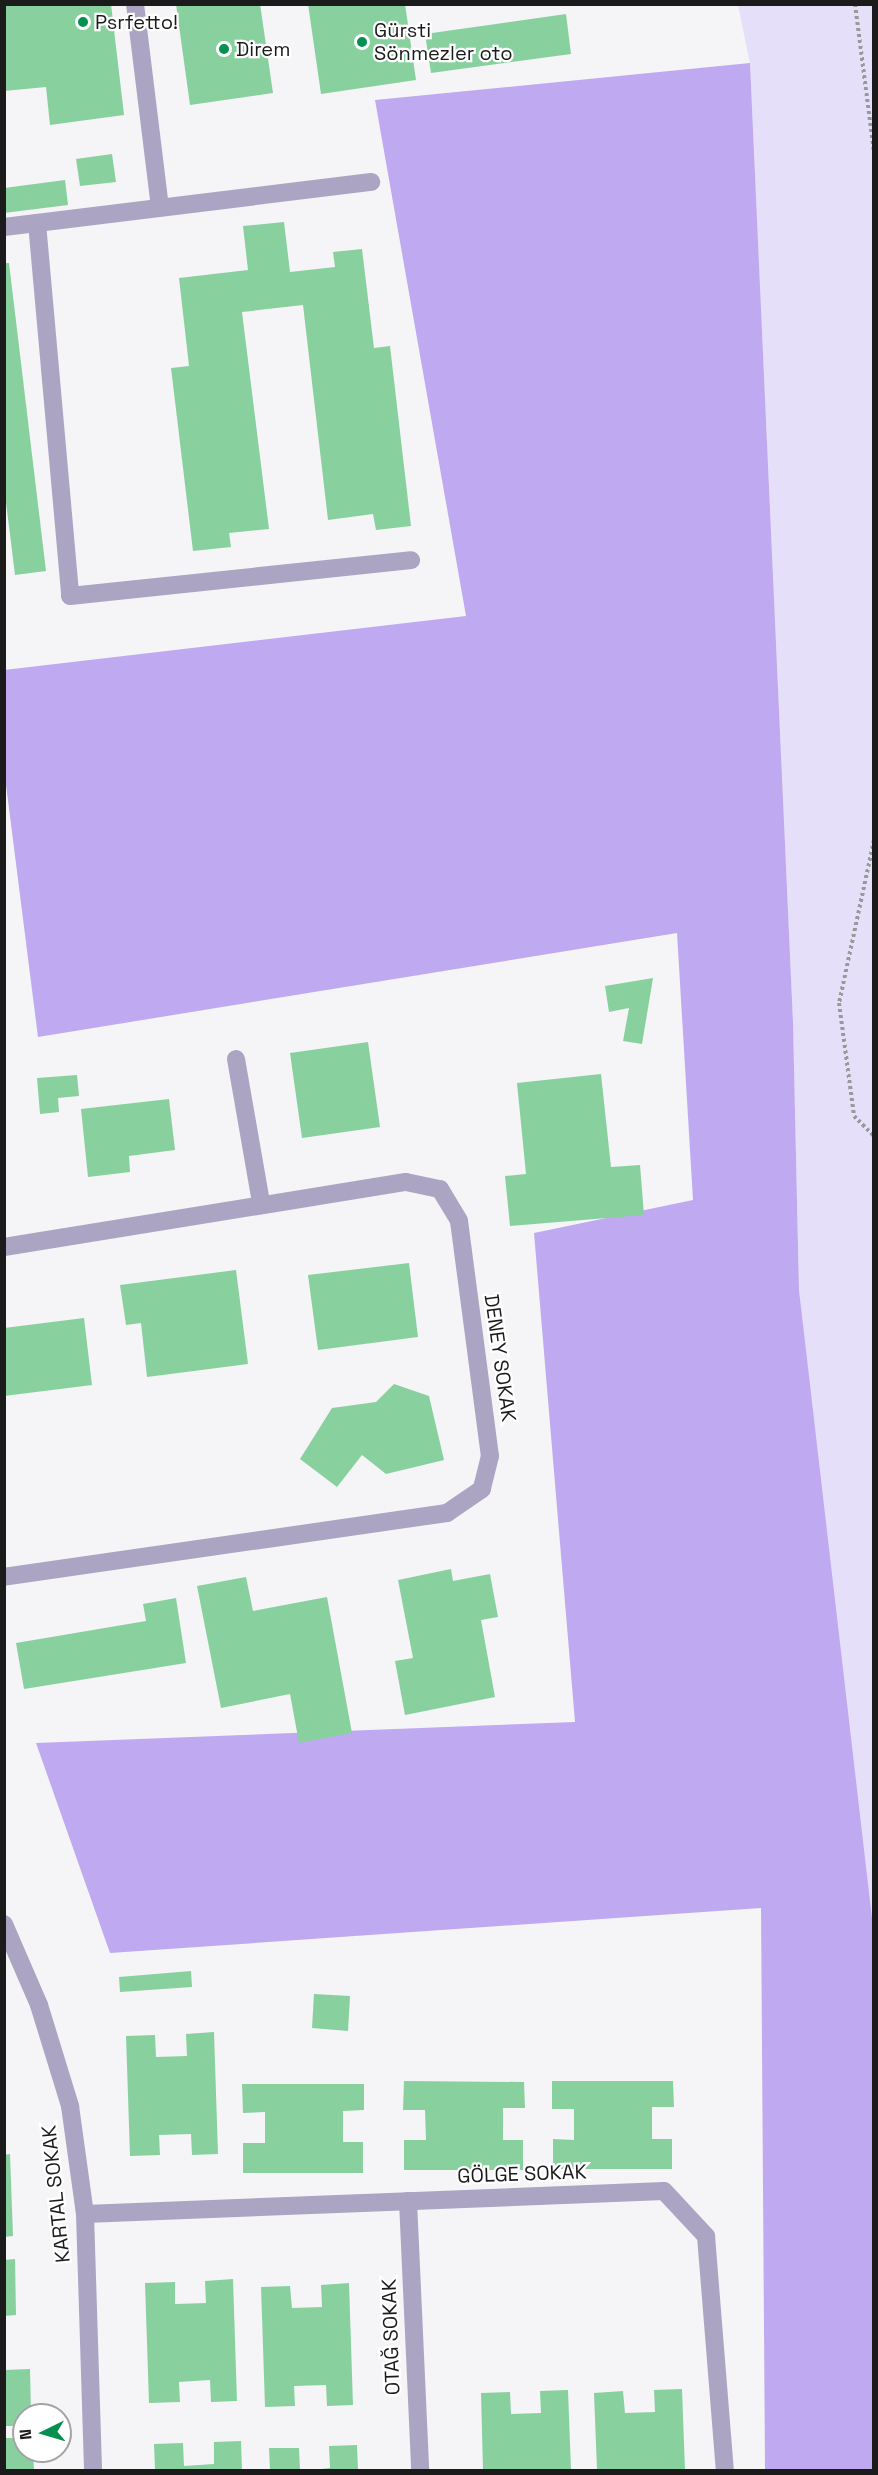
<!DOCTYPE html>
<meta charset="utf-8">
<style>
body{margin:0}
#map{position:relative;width:878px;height:2475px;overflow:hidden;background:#f5f4f7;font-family:"Space Grotesk",sans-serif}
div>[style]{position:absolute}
.green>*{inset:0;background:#e6dffa}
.forest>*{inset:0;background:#bfaaf1}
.building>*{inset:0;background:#88d19f}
.path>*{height:4px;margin-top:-2px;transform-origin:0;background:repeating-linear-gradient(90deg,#99999b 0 3px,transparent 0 6px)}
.service>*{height:18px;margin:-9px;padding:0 9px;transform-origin:9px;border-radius:9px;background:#aca4c3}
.minor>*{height:18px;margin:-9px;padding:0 9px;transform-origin:9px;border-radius:9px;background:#aca4c3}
.dots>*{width:16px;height:16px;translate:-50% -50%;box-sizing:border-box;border:3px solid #fff;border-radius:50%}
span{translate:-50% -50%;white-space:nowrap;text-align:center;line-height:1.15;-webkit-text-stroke:4.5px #fff;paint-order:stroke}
.poi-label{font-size:20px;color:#1b1b1c}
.left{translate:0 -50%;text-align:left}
.street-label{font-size:20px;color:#1b1b1c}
.frame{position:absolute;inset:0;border:6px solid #1b1b1c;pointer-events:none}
.north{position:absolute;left:12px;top:2403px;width:60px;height:60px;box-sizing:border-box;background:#fff;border:2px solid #a4a4a4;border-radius:50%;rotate:265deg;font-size:16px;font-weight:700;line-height:24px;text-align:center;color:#1b1b1c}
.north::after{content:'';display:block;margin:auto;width:21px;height:27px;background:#04904e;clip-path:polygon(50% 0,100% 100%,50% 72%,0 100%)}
</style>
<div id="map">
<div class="green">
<div style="clip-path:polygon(738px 5px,873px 5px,873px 1967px,799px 1290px,793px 1022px,750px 64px)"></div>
</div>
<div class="forest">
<div style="clip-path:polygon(750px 63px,793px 1022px,799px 1290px,873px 1927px,873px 2470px,765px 2470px,761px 1908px,110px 1953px,36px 1743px,575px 1722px,534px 1233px,693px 1200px,677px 933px,38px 1037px,5px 777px,4px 670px,466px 616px,375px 100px)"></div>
</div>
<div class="building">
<div style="clip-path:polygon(4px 4px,111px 4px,124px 115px,50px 125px,46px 87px,4px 91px)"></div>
<div style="clip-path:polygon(176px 4px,260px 4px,273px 93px,190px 105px)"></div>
<div style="clip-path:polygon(308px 4px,405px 4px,416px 80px,321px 94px)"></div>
<div style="clip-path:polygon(566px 14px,571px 54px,431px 73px,425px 34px)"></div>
<div style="clip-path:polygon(112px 154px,116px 182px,80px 186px,76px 159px)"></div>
<div style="clip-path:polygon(65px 180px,68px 205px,4px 213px,4px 188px)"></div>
<div style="clip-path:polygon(284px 222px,290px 272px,335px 267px,333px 252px,362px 249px,374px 348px,390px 346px,411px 526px,376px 530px,373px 514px,328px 520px,303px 305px,242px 312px,269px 529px,229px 533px,231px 547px,193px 551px,171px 368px,189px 366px,179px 278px,248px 270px,243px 226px)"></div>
<div style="clip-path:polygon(4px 263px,9px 263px,46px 571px,15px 575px,4px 486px)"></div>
<div style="clip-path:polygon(653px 978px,642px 1044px,623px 1041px,629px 1008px,609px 1012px,605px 986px)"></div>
<div style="clip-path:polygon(368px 1042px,380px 1127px,302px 1138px,290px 1053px)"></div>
<div style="clip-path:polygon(601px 1074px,611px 1167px,640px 1165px,644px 1215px,510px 1226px,505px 1176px,526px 1174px,517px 1083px)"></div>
<div style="clip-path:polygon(77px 1075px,79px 1096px,58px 1098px,59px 1112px,40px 1114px,37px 1078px)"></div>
<div style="clip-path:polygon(169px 1099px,175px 1150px,129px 1156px,130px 1172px,88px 1177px,81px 1109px)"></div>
<div style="clip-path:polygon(409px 1263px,418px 1337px,318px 1350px,308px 1275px)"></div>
<div style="clip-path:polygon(236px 1270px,248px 1364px,147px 1377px,141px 1323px,126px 1325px,120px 1285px)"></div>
<div style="clip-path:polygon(84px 1318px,92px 1385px,4px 1396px,4px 1328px)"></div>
<div style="clip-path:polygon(394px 1384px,429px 1396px,444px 1460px,386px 1474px,362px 1455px,337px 1487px,300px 1459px,332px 1408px,376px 1402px)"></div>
<div style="clip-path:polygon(451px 1569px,453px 1581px,490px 1574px,498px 1617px,481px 1620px,495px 1697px,405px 1715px,395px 1661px,413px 1658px,398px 1580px)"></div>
<div style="clip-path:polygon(246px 1577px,253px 1611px,327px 1597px,352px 1733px,299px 1743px,290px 1694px,221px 1708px,197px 1586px)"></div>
<div style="clip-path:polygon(176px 1598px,186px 1663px,24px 1689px,16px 1643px,146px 1621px,143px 1604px)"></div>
<div style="clip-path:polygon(191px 1971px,192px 1987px,120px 1992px,119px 1977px)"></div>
<div style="clip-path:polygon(314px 1994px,350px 1996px,348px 2031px,312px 2028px)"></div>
<div style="clip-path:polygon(214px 2032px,218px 2154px,192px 2155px,191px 2134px,159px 2135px,160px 2155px,130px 2156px,126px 2036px,155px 2035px,156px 2057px,187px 2056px,186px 2034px)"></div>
<div style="clip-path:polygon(404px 2081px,524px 2082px,525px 2108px,503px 2108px,503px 2140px,523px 2140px,523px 2170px,404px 2170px,404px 2140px,426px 2140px,425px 2110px,403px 2110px)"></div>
<div style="clip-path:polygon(552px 2081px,673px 2081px,674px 2107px,652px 2107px,652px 2139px,672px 2139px,672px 2169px,553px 2169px,553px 2139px,574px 2140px,574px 2109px,552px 2109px)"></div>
<div style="clip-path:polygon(242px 2084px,364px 2084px,364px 2110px,343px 2111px,343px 2142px,363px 2142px,363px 2173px,243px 2173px,243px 2143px,265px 2143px,265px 2112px,243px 2113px)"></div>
<div style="clip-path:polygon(10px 2154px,13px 2236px,4px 2237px,4px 2155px)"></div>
<div style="clip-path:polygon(15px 2259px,16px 2315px,4px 2316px,4px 2260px)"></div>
<div style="clip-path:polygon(233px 2279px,237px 2401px,211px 2402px,210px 2380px,179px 2382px,180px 2402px,149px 2403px,145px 2283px,175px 2282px,175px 2304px,206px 2303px,205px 2281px)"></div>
<div style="clip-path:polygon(349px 2283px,353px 2405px,327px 2406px,326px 2385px,294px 2386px,295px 2406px,265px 2407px,261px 2287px,290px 2286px,292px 2308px,322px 2307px,321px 2285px)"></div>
<div style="clip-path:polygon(30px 2369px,31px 2415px,24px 2415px,24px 2426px,4px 2426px,4px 2370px)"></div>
<div style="clip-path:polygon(682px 2389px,685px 2470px,597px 2470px,594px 2393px,623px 2391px,625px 2413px,655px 2412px,654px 2390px)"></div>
<div style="clip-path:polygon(568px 2390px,571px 2470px,483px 2470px,481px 2393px,510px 2392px,511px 2414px,541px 2413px,540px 2391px)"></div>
<div style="clip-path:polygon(4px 2438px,24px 2438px,24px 2451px,33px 2451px,34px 2470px,4px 2470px)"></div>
<div style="clip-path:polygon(241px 2441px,242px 2470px,155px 2470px,154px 2444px,183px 2443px,184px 2466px,214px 2464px,214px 2442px)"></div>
<div style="clip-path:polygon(357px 2445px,358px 2470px,312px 2470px,330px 2468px,329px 2446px)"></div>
<div style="clip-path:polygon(269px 2448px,299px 2448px,300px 2470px,270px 2470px)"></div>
</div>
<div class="path">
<div style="left:855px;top:4px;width:150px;rotate:82.7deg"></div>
<div style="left:874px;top:840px;width:167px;rotate:102.1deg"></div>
<div style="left:839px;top:1003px;width:114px;rotate:82.4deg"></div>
<div style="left:854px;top:1116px;width:28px;rotate:45deg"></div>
</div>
<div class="service">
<div style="left:37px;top:223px;width:374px;rotate:84.9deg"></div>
<div style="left:70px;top:596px;width:343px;rotate:-6deg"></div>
<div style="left:4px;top:227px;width:370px;rotate:-7deg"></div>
<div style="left:236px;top:1059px;width:145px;rotate:80.1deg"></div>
</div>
<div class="minor">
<div style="left:135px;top:4px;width:205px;rotate:83deg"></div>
<div style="left:4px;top:1247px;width:407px;rotate:-9.2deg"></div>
<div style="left:406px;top:1182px;width:35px;rotate:12deg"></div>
<div style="left:440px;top:1189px;width:37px;rotate:59deg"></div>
<div style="left:459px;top:1221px;width:237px;rotate:82.5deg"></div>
<div style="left:490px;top:1456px;width:34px;rotate:104deg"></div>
<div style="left:482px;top:1489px;width:42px;rotate:145.6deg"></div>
<div style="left:447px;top:1513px;width:448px;rotate:171.8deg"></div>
<div style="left:4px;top:1924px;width:88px;rotate:66.6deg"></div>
<div style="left:39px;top:2005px;width:106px;rotate:72.9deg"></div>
<div style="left:70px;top:2106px;width:109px;rotate:82.1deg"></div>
<div style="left:85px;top:2214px;width:256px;rotate:88.2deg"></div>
<div style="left:408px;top:2201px;width:269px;rotate:87.4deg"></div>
<div style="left:85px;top:2214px;width:579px;rotate:-2.27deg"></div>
<div style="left:664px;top:2191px;width:62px;rotate:47deg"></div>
<div style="left:706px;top:2236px;width:235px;rotate:85.4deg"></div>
</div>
<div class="dots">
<div style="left:83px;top:22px;background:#04904e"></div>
<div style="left:362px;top:42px;background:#04904e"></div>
<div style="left:224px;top:49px;background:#04904e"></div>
</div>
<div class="poi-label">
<span class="left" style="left:95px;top:22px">Psrfetto!</span>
<span class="left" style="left:374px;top:42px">Gürsti<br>Sönmezler oto</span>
<span class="left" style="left:236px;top:49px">Direm</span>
</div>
<div class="street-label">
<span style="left:500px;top:1358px;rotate:82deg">DENEY SOKAK</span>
<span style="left:522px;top:2174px;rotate:-2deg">GÖLGE SOKAK</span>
<span style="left:56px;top:2194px;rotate:-96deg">KARTAL SOKAK</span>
<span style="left:391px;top:2337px;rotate:-92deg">OTAĞ SOKAK</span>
</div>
<div class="frame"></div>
<div class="north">N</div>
</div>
